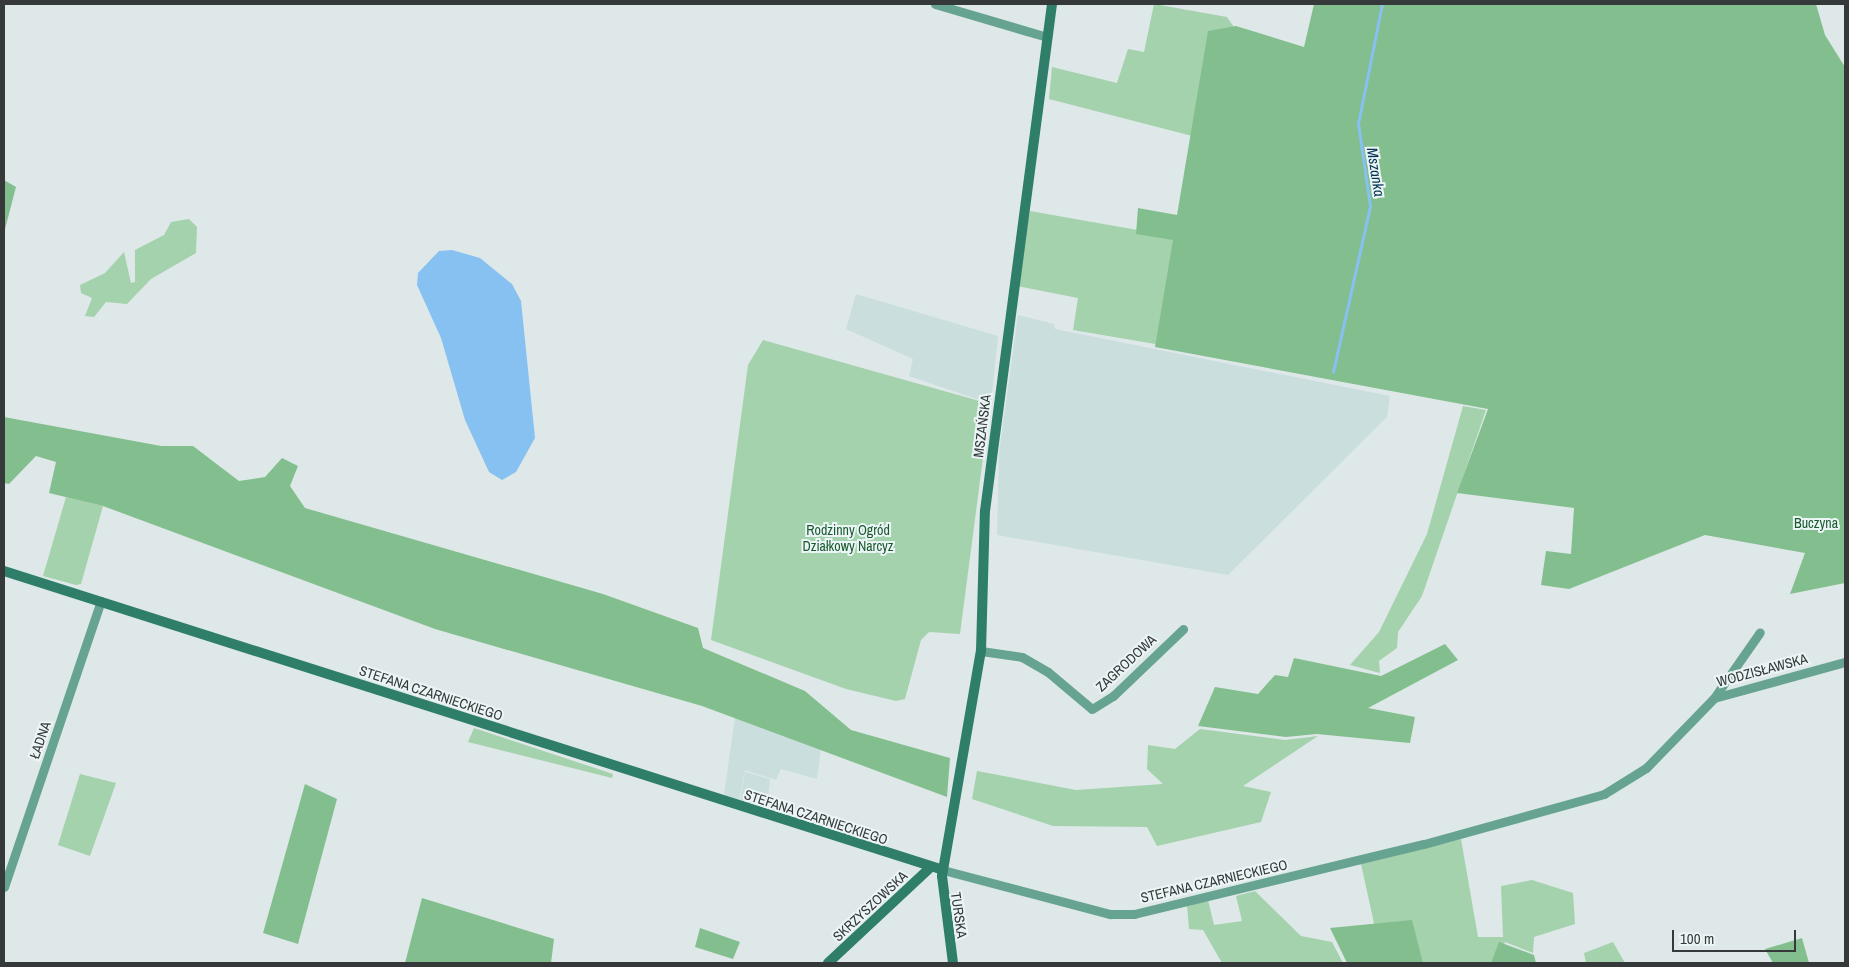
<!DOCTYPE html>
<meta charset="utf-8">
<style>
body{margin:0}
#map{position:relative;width:1849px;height:967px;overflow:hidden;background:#dee8e8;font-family:"Archivo Narrow",sans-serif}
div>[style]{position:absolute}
.built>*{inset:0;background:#cadede}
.green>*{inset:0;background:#a4d2ac}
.forest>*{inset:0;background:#83bf8e}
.water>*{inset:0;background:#87c1f2}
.stream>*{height:2.5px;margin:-1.25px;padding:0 1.25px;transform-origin:1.25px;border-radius:1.25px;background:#87c1f2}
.street>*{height:9px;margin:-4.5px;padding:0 4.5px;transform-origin:4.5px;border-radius:4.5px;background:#66a391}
.secondary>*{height:10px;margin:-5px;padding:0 5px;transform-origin:5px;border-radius:5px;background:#2f7e6a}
span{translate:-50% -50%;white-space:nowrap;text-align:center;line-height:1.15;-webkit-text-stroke:4px #ebf5f6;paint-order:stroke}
.street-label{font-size:14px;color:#353939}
.park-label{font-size:14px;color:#195a2d}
.water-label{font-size:15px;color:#053453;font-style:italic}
.frame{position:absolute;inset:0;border:5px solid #353939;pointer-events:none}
.scale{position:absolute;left:1672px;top:930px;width:124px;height:22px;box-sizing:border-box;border:2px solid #353939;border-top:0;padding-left:6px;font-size:15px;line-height:18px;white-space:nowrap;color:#353939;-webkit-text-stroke:4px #ebf5f6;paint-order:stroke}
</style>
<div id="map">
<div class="built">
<div style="clip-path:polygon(856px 294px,998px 336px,991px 404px,909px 376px,913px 359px,846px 329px)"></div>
<div style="clip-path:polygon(1018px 315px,1054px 324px,1055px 329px,1390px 396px,1387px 417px,1228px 575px,997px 535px,999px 453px)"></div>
<div style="clip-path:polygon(735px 717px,821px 748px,817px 779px,781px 769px,776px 780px,745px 770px,739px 800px,724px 795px)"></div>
<div style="clip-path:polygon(745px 772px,770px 779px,767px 808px,740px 800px)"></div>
</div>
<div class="green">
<div style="clip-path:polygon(1154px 4px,1227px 17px,1236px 30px,1196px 137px,1049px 99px,1052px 67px,1117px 83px,1128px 49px,1144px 52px)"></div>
<div style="clip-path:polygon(1030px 211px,1177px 237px,1161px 345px,1073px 330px,1078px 298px,1017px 286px)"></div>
<div style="clip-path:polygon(189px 219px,197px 227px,196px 253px,151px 279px,127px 304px,106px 302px,94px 317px,85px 316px,92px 298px,81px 293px,80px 285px,105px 273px,124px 252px,131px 283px,135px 282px,135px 250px,164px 235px,171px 222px)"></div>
<div style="clip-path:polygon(763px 340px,990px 404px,960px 634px,929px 632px,921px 640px,905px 699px,896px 701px,846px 689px,711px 640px,748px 365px)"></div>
<div style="clip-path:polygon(1463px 406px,1486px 410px,1422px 596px,1398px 632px,1397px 648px,1379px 661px,1380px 673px,1350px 665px,1379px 632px,1427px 534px)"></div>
<div style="clip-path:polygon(66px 497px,103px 506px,81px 584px,76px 585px,43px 576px)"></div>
<div style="clip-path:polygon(474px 728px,613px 774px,612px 778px,468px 742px)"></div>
<div style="clip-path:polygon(1200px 729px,1285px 740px,1318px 736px,1243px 786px,1271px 792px,1261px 822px,1157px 846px,1147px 827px,1053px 826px,972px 799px,977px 771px,1076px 790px,1163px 784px,1147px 769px,1148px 745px,1175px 749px)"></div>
<div style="clip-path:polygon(80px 774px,116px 783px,90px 856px,58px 845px)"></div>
<div style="clip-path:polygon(1461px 839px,1478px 937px,1503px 937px,1501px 886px,1532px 880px,1573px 893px,1575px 924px,1534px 937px,1533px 953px,1505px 942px,1497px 963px,1419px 963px,1377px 937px,1361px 864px)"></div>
<div style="clip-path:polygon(1255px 891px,1301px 936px,1332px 942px,1343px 963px,1222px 963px,1203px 930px,1189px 929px,1187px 906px,1208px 900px,1214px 925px,1242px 921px,1236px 896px)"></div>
<div style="clip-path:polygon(1613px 942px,1625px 963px,1586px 963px,1584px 953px)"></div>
</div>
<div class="forest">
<div style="clip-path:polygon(1314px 4px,1816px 4px,1825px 35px,1845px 67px,1845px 583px,1790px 594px,1805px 553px,1705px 535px,1569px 589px,1541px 585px,1546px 551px,1571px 554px,1574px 508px,1457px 493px,1488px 409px,1155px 347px,1173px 240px,1136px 234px,1138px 208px,1177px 215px,1208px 31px,1236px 26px,1304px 47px)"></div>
<div style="clip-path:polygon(4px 180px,16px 187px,4px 233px)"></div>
<div style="clip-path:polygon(4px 417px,161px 446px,193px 446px,239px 481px,265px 477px,282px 458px,298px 466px,290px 486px,305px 508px,603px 594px,698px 628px,703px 648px,805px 691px,851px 730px,950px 758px,947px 797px,702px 706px,435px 629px,103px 506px,49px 493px,56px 462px,36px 456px,9px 484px,4px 483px)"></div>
<div style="clip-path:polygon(1445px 644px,1458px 660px,1368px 708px,1415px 717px,1410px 743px,1317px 734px,1286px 737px,1198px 726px,1215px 687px,1258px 694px,1275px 675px,1288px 677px,1294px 658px,1381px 676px)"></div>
<div style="clip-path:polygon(305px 784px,337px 799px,298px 944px,263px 933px)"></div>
<div style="clip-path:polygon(422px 898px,554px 939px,551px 963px,405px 963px)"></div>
<div style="clip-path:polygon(1412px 920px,1423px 963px,1347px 963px,1330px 928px)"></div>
<div style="clip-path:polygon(700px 928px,740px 942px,733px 959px,695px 947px)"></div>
<div style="clip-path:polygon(1802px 938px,1809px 963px,1773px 963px,1765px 949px)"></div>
<div style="clip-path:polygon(1499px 942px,1534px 955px,1536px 963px,1491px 963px)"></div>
</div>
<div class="water">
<div style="clip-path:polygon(452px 250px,480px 258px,512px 284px,521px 301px,535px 438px,516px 472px,502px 480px,489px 472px,465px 420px,441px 338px,417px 285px,418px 273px,439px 251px)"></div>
</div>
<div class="stream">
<div style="left:1333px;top:372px;width:170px;rotate:-77.4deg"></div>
<div style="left:1370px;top:206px;width:83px;rotate:-98.3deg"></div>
<div style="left:1358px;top:124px;width:122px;rotate:-78.7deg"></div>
</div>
<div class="street">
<div style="left:935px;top:4px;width:117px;rotate:16.4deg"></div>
<div style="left:981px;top:651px;width:41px;rotate:8.3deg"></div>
<div style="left:1022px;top:657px;width:30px;rotate:30deg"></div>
<div style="left:1048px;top:672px;width:57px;rotate:40.1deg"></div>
<div style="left:1092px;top:709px;width:25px;rotate:-32deg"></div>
<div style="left:1113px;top:696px;width:97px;rotate:-43.7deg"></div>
<div style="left:1714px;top:698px;width:80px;rotate:-55.1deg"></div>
<div style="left:943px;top:870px;width:173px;rotate:14.8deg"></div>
<div style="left:1110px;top:914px;width:24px"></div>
<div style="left:1134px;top:914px;width:298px;rotate:-13.6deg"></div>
<div style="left:1424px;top:844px;width:187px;rotate:-15.5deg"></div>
<div style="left:1604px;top:794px;width:49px;rotate:-31.8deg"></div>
<div style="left:1646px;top:768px;width:98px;rotate:-45.8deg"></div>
<div style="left:1714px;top:698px;width:136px;rotate:-15.4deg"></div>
<div style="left:4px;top:887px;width:302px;rotate:-71.3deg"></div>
</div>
<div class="secondary">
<div style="left:4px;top:571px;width:985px;rotate:17.66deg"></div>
<div style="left:828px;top:963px;width:139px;rotate:-43deg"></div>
<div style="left:953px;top:963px;width:88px;rotate:-97.2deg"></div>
<div style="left:942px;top:876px;width:228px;rotate:-80.2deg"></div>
<div style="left:981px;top:651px;width:140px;rotate:-88.4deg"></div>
<div style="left:985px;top:511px;width:511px;rotate:-82.47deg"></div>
</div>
<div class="street-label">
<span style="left:982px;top:426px;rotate:-83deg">MSZAŃSKA</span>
<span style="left:1126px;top:663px;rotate:-43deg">ZAGRODOWA</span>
<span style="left:1762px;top:670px;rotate:-15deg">WODZISŁAWSKA</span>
<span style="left:431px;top:693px;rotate:18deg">STEFANA CZARNIECKIEGO</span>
<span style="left:40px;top:740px;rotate:-71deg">ŁADNA</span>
<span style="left:816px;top:817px;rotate:18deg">STEFANA CZARNIECKIEGO</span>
<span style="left:1214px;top:881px;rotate:-13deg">STEFANA CZARNIECKIEGO</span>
<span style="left:870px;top:906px;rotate:-43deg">SKRZYSZOWSKA</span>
<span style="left:959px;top:915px;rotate:82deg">TURSKA</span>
</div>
<div class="park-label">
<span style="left:1816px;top:523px">Buczyna</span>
<span style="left:848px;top:538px">Rodzinny Ogród<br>Działkowy Narcyz</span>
</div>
<div class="water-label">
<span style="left:1376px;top:172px;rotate:81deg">Mszanka</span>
</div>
<div class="frame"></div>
<div class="scale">100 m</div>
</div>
